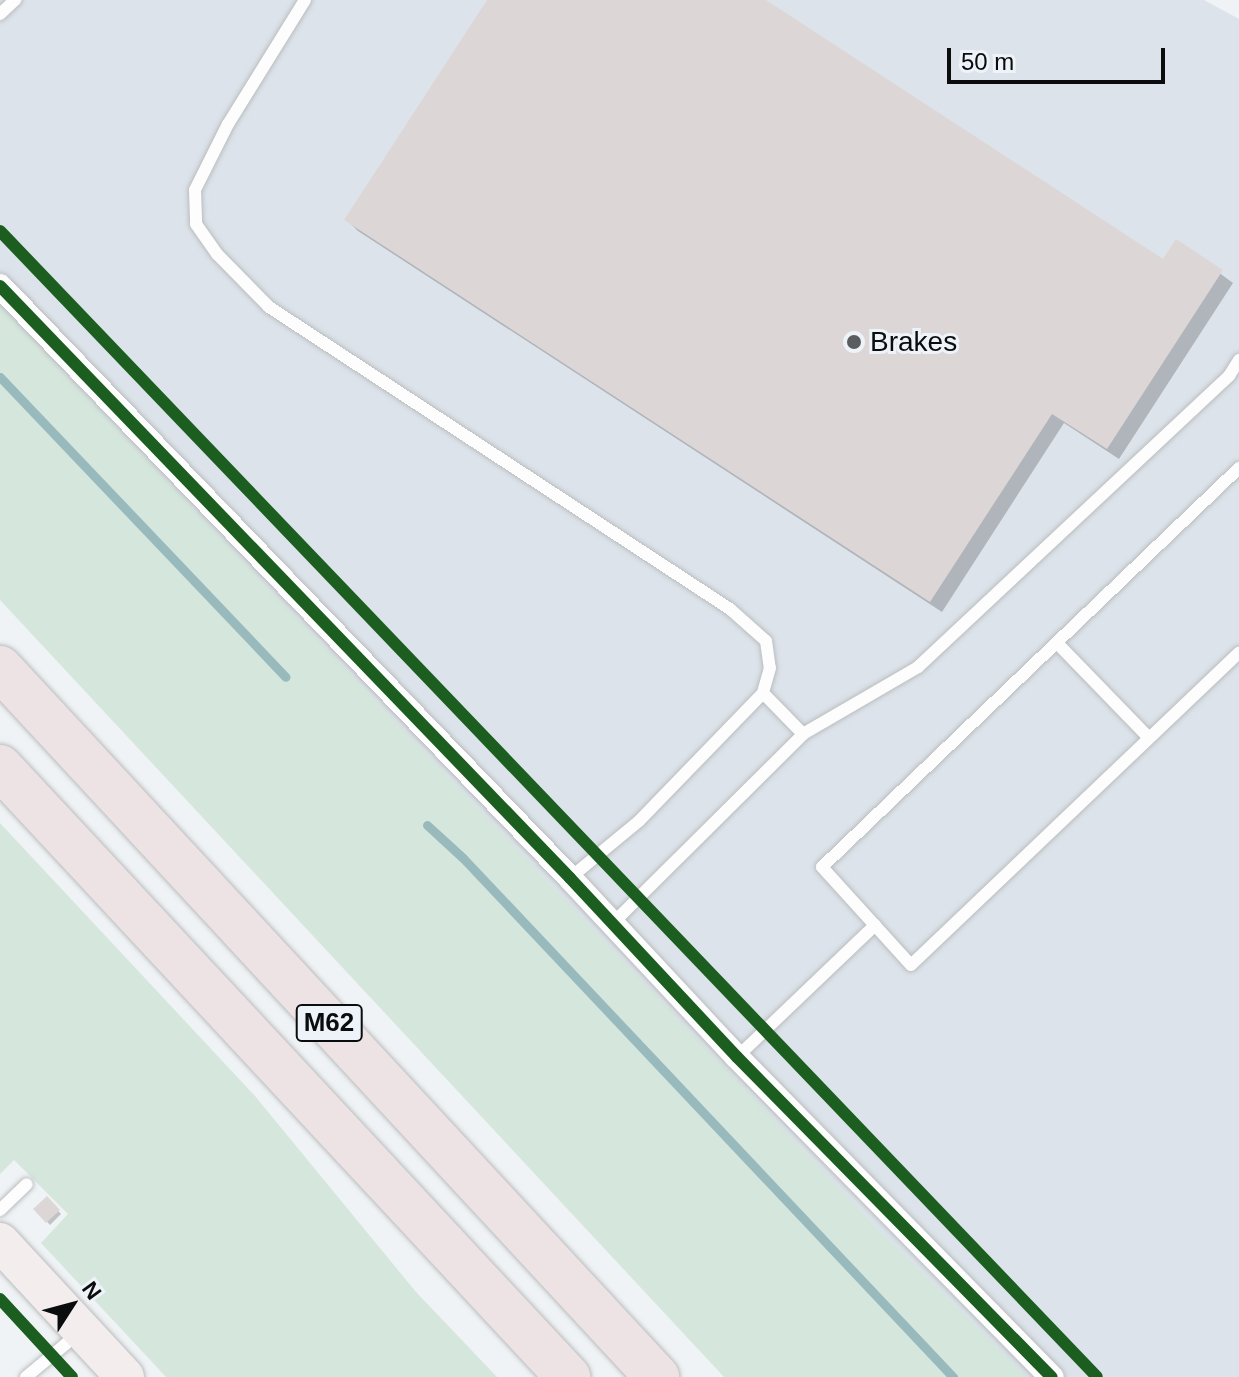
<!DOCTYPE html>
<style>
body{margin:0}
#map{position:relative;width:1239px;height:1377px;overflow:hidden;background:#f0f3f5;font-family:Arial,sans-serif}
div>[style]{position:absolute}
.built>*{inset:0;background:#dce3ea}
.green>*{inset:0;background:#d5e6dd}
.shadow>*{inset:0;background:#0003}
.stream>*{height:9px;margin:-4.5px;padding:0 4.5px;transform-origin:4.5px;border-radius:4.5px;background:#99babc}
.building>*{inset:0;background:#ddd6d6}
.roads{filter:drop-shadow(0 0 2px #babdbe) drop-shadow(0 0 2px #babdbe)}
.service>*{height:12px;margin:-6px;padding:0 6px;transform-origin:6px;border-radius:6px;background:#fdfdfe}
.minor>*{height:24px;margin:-12px;padding:0 12px;transform-origin:12px;border-radius:12px;background:#fdfdfe}
.primary>*{height:38px;margin:-19px;padding:0 19px;transform-origin:19px;border-radius:19px;background:#f4edee}
.motorway>*{height:44px;margin:-22px;padding:0 22px;transform-origin:22px;border-radius:22px;background:#eee3e4}
.cycleway>*{height:12px;margin:-6px;padding:0 6px;transform-origin:6px;border-radius:6px;background:#1b5e20}
.dots>*{width:22px;height:22px;translate:-50% -50%;box-sizing:border-box;border:4px solid #edf3f8;border-radius:50%}
span{translate:-50% -50%;white-space:nowrap;text-align:center;line-height:1.15;-webkit-text-stroke:6px #edf3f8;paint-order:stroke}
.shield-label span{padding:2px 6px;background:#edf3f8;border:2px solid;border-radius:6px;-webkit-text-stroke-width:0}
.shield-label{font-size:26px;color:#0a0c0e;font-weight:700}
.poi-label{font-size:28px;color:#0a0c0e}
.left{translate:0 -50%;text-align:left}
.north{position:absolute;left:32px;top:1265px;width:80px;height:80px;-webkit-text-stroke:6px #edf3f8;paint-order:stroke;rotate:54deg;font-size:22px;font-weight:700;line-height:32px;text-align:center;color:#0a0c0e}
.north::after{content:'';display:block;margin:auto;width:28px;height:36px;background:#0a0c0e;clip-path:polygon(50% 0,100% 100%,50% 72%,0 100%)}
.scale{position:absolute;left:947px;top:48px;width:218px;height:36px;box-sizing:border-box;border:4px solid #0a0c0e;border-top:0;padding-left:10px;font-size:24px;line-height:28px;white-space:nowrap;color:#0a0c0e;-webkit-text-stroke:6px #edf3f8;paint-order:stroke}
</style>
<div id="map">
<div class="built">
<div style="clip-path:polygon(0 0,1204px 0,1239px 19px,1239px 1377px,866px 1377px,0 510px)"></div>
</div>
<div class="green">
<div style="clip-path:polygon(0 305px,882px 1233px,1028px 1377px,724px 1377px,0 600px)"></div>
<div style="clip-path:polygon(0 823px,255px 1096px,416px 1292px,497px 1377px,166px 1377px,41px 1243px,68px 1214px,14px 1160px,0 1174px)"></div>
</div>
<div class="shadow">
<div style="clip-path:polygon(490px 0,762px 0,1164px 262px,1177px 242px,1233px 283px,1119px 459px,1064px 423px,942px 612px,358px 231px,347px 220px)"></div>
<div style="clip-path:polygon(47px 1199px,61px 1214px,50px 1225px,36px 1209px)"></div>
</div>
<div class="stream">
<div style="left:0;top:377px;width:414px;rotate:46.4deg"></div>
<div style="left:427px;top:825px;width:49px;rotate:42.5deg"></div>
<div style="left:463px;top:858px;width:714px;rotate:46.65deg"></div>
</div>
<div class="building">
<div style="clip-path:polygon(487px 0,766px 0,1163px 259px,1176px 239px,1223px 270px,1107px 449px,1052px 414px,930px 602px,344px 220px)"></div>
<div style="clip-path:polygon(47px 1196px,60px 1210px,46px 1223px,33px 1209px)"></div>
</div>
<div class="roads">
<div class="service">
<div style="left:305px;top:0;width:146px;rotate:121.8deg"></div>
<div style="left:228px;top:124px;width:74px;rotate:116.6deg"></div>
<div style="left:195px;top:190px;width:34px;rotate:88deg"></div>
<div style="left:196px;top:224px;width:37px;rotate:55deg"></div>
<div style="left:217px;top:254px;width:74px;rotate:45.5deg"></div>
<div style="left:269px;top:307px;width:551px;rotate:33.23deg"></div>
<div style="left:730px;top:609px;width:48px;rotate:41.6deg"></div>
<div style="left:766px;top:641px;width:27px;rotate:82deg"></div>
<div style="left:770px;top:668px;width:26px;rotate:106deg"></div>
<div style="left:763px;top:693px;width:178px;rotate:134.1deg"></div>
<div style="left:639px;top:821px;width:89px;rotate:140.4deg"></div>
<div style="left:0;top:14px;width:21px;rotate:-43deg"></div>
<div style="left:1239px;top:468px;width:577px;rotate:136.26deg"></div>
<div style="left:822px;top:867px;width:132px;rotate:47.8deg"></div>
<div style="left:911px;top:965px;width:453px;rotate:-43.6deg"></div>
<div style="left:1057px;top:643px;width:132px;rotate:45.9deg"></div>
<div style="left:763px;top:693px;width:57px;rotate:45.7deg"></div>
<div style="left:613px;top:923px;width:268px;rotate:-44.8deg"></div>
<div style="left:803px;top:734px;width:133px;rotate:-30.2deg"></div>
<div style="left:918px;top:667px;width:426px;rotate:-43.1deg"></div>
<div style="left:1229px;top:376px;width:19px;rotate:-58deg"></div>
<div style="left:737px;top:1057px;width:191px;rotate:-43.7deg"></div>
<div style="left:0;top:1210px;width:37px;rotate:-44deg"></div>
<div style="left:26px;top:1377px;width:69px;rotate:-39.7deg"></div>
</div>
<div class="minor">
<div style="left:0;top:286px;width:822px;rotate:46.08deg"></div>
<div style="left:570px;top:878px;width:245px;rotate:47deg"></div>
<div style="left:737px;top:1057px;width:449px;rotate:45.5deg"></div>
</div>
<div class="primary">
<div style="left:0;top:1242px;width:184px;rotate:47.2deg"></div>
</div>
<div class="motorway">
<div style="left:0;top:668px;width:967px;rotate:47.18deg"></div>
<div style="left:0;top:767px;width:834px;rotate:47.04deg"></div>
</div>
</div>
<div class="cycleway">
<div style="left:0;top:231px;width:1586px;rotate:46.25deg"></div>
<div style="left:0;top:286px;width:822px;rotate:46.08deg"></div>
<div style="left:570px;top:878px;width:245px;rotate:47deg"></div>
<div style="left:737px;top:1057px;width:449px;rotate:45.5deg"></div>
<div style="left:0;top:1299px;width:106px;rotate:47.3deg"></div>
</div>
<div class="dots">
<div style="left:854px;top:342px;background:#5a5d5f"></div>
</div>
<div class="shield-label">
<span style="left:329px;top:1023px">M62</span>
</div>
<div class="poi-label">
<span class="left" style="left:870px;top:342px">Brakes</span>
</div>
<div class="north">N</div>
<div class="scale">50 m</div>
</div>
